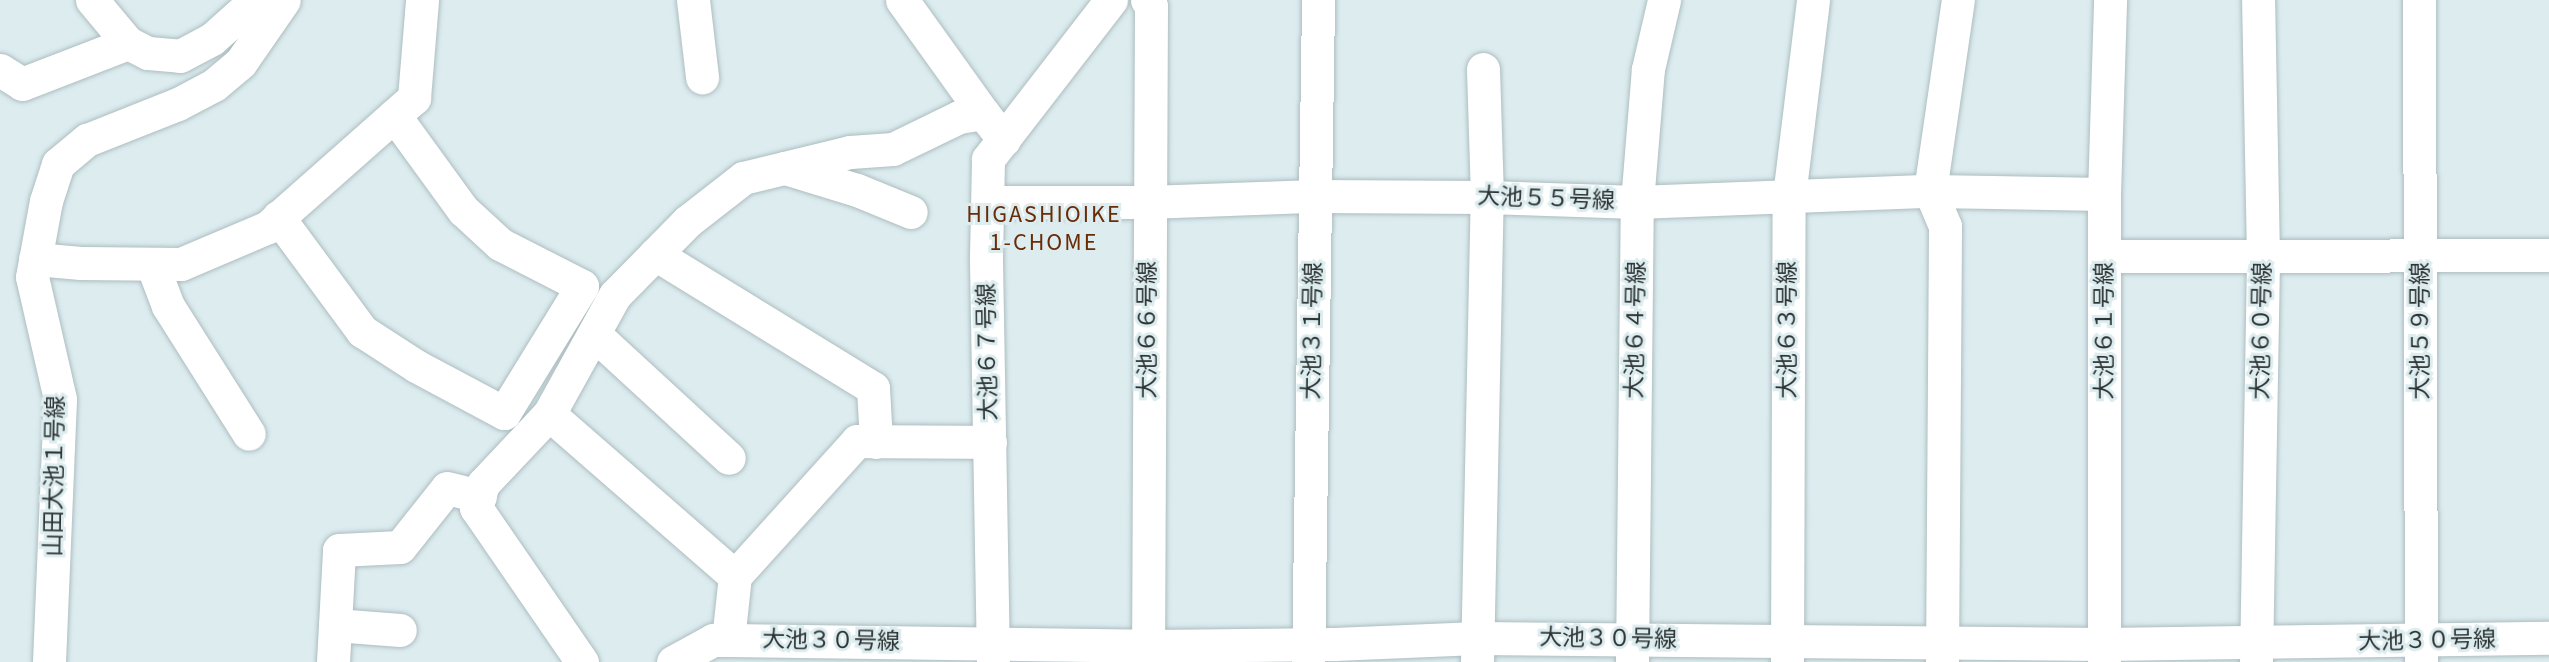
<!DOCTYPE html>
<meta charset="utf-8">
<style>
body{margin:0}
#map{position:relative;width:2549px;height:662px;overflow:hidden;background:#dcecef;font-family:"Source Sans 3","Noto Sans JP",sans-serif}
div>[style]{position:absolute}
.roads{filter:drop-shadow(0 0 2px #adbdc0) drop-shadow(0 0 2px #adbdc0)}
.minor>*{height:33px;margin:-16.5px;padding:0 16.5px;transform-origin:16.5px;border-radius:16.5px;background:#fff}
span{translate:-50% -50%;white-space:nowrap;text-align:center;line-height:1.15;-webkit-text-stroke:6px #dcecef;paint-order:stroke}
.street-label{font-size:23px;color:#2e3435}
.neighbourhood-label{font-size:24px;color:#6a2b07;letter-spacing:2px}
</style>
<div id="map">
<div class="roads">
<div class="minor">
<div style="left:92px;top:0;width:56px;rotate:50.1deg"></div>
<div style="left:128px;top:43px;width:22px;rotate:27deg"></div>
<div style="left:148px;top:53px;width:32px;rotate:5deg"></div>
<div style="left:180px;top:56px;width:36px;rotate:-28deg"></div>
<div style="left:212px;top:39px;width:51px;rotate:-41.8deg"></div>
<div style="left:250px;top:5px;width:15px;rotate:-20deg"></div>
<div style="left:693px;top:0;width:78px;rotate:83.3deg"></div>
<div style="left:902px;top:0;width:139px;rotate:54.4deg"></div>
<div style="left:1147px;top:0;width:7px;rotate:56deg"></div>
<div style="left:1151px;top:6px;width:656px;rotate:90.26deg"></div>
<div style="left:2419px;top:0;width:662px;rotate:89.83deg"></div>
<div style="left:0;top:70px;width:26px;rotate:32deg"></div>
<div style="left:22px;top:84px;width:114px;rotate:-21.1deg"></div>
<div style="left:785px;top:168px;width:75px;rotate:17deg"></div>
<div style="left:857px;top:190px;width:58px;rotate:22.2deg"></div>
<div style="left:988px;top:202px;width:160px"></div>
<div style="left:1148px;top:202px;width:167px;rotate:-2.1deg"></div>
<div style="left:1315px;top:196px;width:172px;rotate:0.3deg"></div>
<div style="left:1487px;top:197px;width:150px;rotate:1.9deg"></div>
<div style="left:1637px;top:202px;width:293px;rotate:-2.2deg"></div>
<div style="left:1930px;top:191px;width:174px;rotate:1deg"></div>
<div style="left:278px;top:217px;width:142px;rotate:53.6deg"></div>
<div style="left:362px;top:331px;width:64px;rotate:32.9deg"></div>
<div style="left:416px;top:366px;width:100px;rotate:28.1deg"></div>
<div style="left:504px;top:413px;width:149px;rotate:-58.4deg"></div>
<div style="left:582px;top:286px;width:92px;rotate:-152.9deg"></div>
<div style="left:500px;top:244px;width:50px;rotate:-137.4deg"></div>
<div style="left:463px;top:210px;width:117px;rotate:-126deg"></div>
<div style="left:655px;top:254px;width:256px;rotate:31.6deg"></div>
<div style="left:873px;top:388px;width:54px;rotate:86.8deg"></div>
<div style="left:2106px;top:256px;width:443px;rotate:-0.1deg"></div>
<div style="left:35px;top:259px;width:46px;rotate:5deg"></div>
<div style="left:81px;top:263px;width:100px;rotate:0.6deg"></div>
<div style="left:181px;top:264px;width:95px;rotate:-23deg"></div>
<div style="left:268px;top:227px;width:195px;rotate:-41.5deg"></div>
<div style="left:414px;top:98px;width:98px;rotate:-85.3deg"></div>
<div style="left:152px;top:264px;width:45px;rotate:69.1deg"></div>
<div style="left:168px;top:306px;width:151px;rotate:57.7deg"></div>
<div style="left:594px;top:334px;width:183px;rotate:42.6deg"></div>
<div style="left:549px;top:414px;width:136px;rotate:-61deg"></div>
<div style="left:615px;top:295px;width:104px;rotate:-45.4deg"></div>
<div style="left:688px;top:221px;width:70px;rotate:-38deg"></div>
<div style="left:743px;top:178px;width:110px;rotate:-13.7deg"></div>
<div style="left:850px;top:152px;width:43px;rotate:-4deg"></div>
<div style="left:893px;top:149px;width:73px;rotate:-25.9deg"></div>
<div style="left:959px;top:117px;width:24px;rotate:-9deg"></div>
<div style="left:983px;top:113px;width:34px;rotate:52deg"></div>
<div style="left:335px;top:625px;width:65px;rotate:4.4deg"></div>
<div style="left:728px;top:640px;width:64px;rotate:-83.8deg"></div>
<div style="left:1942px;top:661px;width:435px;rotate:-89.6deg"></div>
<div style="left:1945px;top:226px;width:38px;rotate:-113deg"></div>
<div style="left:1930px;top:191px;width:193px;rotate:-81.7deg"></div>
<div style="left:49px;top:662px;width:263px;rotate:-87.6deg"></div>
<div style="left:60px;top:399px;width:125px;rotate:-102.9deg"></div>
<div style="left:32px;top:277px;width:77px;rotate:-79.6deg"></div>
<div style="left:46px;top:201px;width:39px;rotate:-72deg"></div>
<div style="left:58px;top:164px;width:38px;rotate:-40deg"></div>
<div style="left:87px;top:140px;width:98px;rotate:-21.6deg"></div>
<div style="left:178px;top:104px;width:41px;rotate:-27.8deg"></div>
<div style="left:214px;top:85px;width:35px;rotate:-40deg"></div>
<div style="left:241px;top:62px;width:75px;rotate:-55.3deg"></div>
<div style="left:333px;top:662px;width:112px;rotate:-86.9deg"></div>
<div style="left:339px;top:550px;width:61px;rotate:-2.8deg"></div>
<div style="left:400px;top:547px;width:75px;rotate:-51.5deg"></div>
<div style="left:447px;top:488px;width:34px;rotate:14deg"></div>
<div style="left:582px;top:662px;width:187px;rotate:-124.5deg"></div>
<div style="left:476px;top:508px;width:25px;rotate:-74deg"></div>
<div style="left:483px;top:484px;width:96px;rotate:-46.7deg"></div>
<div style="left:549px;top:414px;width:247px;rotate:41.1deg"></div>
<div style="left:735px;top:576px;width:182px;rotate:-47.9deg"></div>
<div style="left:857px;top:441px;width:133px;rotate:0.4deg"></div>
<div style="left:673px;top:662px;width:46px;rotate:-28.8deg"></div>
<div style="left:713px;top:640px;width:15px"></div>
<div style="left:728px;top:640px;width:420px;rotate:0.8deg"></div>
<div style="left:1148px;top:646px;width:186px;rotate:-0.6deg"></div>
<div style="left:1334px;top:644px;width:143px;rotate:-2.4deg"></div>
<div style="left:1477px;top:638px;width:627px;rotate:0.55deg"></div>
<div style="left:2104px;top:644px;width:445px;rotate:-0.8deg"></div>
<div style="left:993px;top:662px;width:406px;rotate:-91deg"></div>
<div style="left:986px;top:256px;width:97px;rotate:-88.8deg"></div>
<div style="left:988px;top:159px;width:201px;rotate:-52.3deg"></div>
<div style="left:1308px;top:662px;width:662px;rotate:-89.13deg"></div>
<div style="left:1477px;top:662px;width:465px;rotate:-88.8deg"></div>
<div style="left:1487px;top:197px;width:128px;rotate:-91.8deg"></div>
<div style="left:1632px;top:662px;width:460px;rotate:-89.4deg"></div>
<div style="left:1637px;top:202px;width:133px;rotate:-85.3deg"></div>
<div style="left:1648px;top:69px;width:71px;rotate:-76.9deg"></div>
<div style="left:1787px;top:662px;width:466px;rotate:-89.8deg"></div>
<div style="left:1789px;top:196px;width:197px;rotate:-83deg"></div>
<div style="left:2104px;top:662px;width:468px;rotate:-90deg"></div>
<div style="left:2104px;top:194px;width:194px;rotate:-88.2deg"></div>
<div style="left:2256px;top:662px;width:406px;rotate:-89deg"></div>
<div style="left:2263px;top:256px;width:256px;rotate:-91.1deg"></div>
</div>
</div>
<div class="street-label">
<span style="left:1546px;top:199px;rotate:2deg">大池５５号線</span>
<span style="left:1148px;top:330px;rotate:-90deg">大池６６号線</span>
<span style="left:1636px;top:330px;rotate:-89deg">大池６４号線</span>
<span style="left:1788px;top:330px;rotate:-90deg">大池６３号線</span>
<span style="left:1313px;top:331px;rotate:-89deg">大池３１号線</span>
<span style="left:2105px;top:331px;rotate:-90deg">大池６１号線</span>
<span style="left:2262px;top:331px;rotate:-89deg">大池６０号線</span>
<span style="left:2421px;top:331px;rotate:-90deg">大池５９号線</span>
<span style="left:988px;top:352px;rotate:-91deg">大池６７号線</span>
<span style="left:55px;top:476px;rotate:-89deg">山田大池１号線</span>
<span style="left:1608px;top:639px;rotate:1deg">大池３０号線</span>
<span style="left:831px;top:641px;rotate:1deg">大池３０号線</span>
<span style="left:2427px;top:641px;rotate:-1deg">大池３０号線</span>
</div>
<div class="neighbourhood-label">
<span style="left:1044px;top:229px">HIGASHIOIKE<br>1-CHOME</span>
</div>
</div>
